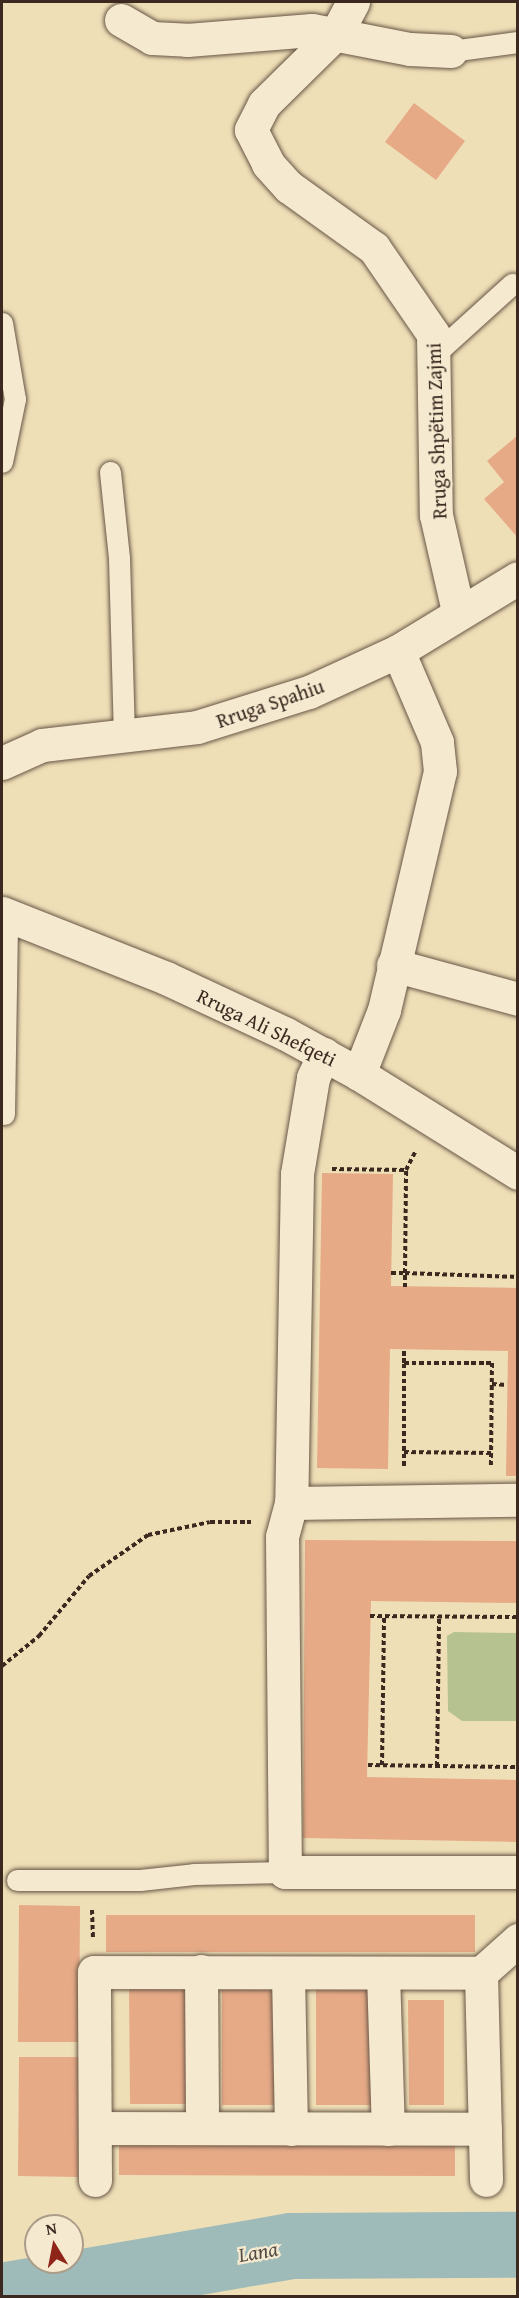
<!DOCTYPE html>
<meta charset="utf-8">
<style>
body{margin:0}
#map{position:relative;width:519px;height:2298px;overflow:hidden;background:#efdfb7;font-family:"Gentium Book Plus",serif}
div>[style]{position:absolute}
.green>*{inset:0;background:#b6c290}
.river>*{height:66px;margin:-33px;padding:0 33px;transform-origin:33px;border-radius:33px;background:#9ebab9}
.building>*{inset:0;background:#e6aa87}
.path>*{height:4px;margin-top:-2px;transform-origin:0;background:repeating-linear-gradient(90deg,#3b2920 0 4.5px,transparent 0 7.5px)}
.roads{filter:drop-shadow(0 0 2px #685646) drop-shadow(0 0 2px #685646)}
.service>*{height:21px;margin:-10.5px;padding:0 10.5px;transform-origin:10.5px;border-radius:10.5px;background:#f5ead0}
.minor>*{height:33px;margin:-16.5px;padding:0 16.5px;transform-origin:16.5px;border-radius:16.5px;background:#f5ead0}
.secondary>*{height:33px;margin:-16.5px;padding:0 16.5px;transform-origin:16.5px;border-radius:16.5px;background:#f5ead0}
span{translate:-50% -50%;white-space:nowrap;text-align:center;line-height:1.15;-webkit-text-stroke:4.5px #f5ead0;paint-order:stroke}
.street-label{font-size:20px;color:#3b2920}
.water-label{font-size:21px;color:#544d46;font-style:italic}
.frame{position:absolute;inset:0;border:3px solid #3b2920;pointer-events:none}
.north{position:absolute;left:24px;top:2214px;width:60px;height:60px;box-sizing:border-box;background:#f5ead0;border:2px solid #ab9d8a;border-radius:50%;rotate:350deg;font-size:16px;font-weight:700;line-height:24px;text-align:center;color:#3b2920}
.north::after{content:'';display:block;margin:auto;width:21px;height:27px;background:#8f2418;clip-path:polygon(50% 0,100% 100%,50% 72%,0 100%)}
</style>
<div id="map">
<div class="green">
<div style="clip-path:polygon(454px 1632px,517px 1633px,517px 1721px,462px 1721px,448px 1711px,447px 1636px)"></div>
</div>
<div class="river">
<div style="left:2px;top:2296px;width:293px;rotate:-9.8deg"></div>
<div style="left:291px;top:2246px;width:227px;rotate:-0.3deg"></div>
</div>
<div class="building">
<div style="clip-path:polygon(414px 103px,465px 141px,436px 180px,385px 142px)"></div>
<div style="clip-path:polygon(518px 435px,518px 538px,484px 499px,504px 482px,487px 461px)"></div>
<div style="clip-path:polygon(322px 1173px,393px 1174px,391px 1286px,518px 1288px,518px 1476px,506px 1476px,508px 1351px,390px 1349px,388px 1469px,317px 1468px)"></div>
<div style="clip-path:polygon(305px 1540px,518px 1541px,518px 1603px,371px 1601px,367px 1777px,518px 1780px,518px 1842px,303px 1838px)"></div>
<div style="clip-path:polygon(19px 1905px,80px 1906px,79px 2042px,18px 2042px)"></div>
<div style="clip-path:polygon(106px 1915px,475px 1915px,475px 1952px,106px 1952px)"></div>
<div style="clip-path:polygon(129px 1986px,190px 1986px,191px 2104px,130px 2104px)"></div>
<div style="clip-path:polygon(222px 1986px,282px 1986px,283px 2105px,222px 2105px)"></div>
<div style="clip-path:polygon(316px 1986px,376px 1986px,377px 2105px,316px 2105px)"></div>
<div style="clip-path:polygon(408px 2000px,444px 2000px,444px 2105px,409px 2105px)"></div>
<div style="clip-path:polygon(19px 2057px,79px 2057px,78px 2177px,18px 2176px)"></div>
<div style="clip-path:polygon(119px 2137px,455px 2138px,455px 2176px,119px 2175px)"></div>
</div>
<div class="path">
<div style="left:332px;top:1169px;width:74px;rotate:0.8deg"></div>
<div style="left:391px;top:1273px;width:14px"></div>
<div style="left:405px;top:1273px;width:103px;rotate:-89.4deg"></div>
<div style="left:406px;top:1170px;width:22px;rotate:-63deg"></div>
<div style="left:405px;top:1287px;width:14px;rotate:-90deg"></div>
<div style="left:405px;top:1273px;width:113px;rotate:2deg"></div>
<div style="left:404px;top:1363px;width:14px;rotate:-90deg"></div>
<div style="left:492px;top:1384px;width:15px;rotate:4deg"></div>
<div style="left:404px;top:1452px;width:87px;rotate:0.7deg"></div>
<div style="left:404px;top:1466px;width:103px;rotate:-90deg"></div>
<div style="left:404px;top:1363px;width:88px"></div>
<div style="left:492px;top:1363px;width:104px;rotate:90.6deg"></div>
<div style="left:370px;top:1616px;width:148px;rotate:0.4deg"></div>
<div style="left:2px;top:1666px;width:48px;rotate:-39deg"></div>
<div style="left:39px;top:1636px;width:78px;rotate:-50.2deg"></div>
<div style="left:89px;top:1576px;width:72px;rotate:-34.8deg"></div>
<div style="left:148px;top:1535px;width:63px;rotate:-11.8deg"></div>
<div style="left:210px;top:1522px;width:41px"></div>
<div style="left:368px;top:1765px;width:150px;rotate:0.8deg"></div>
<div style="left:382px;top:1765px;width:148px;rotate:-89.2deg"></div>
<div style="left:437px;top:1766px;width:149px;rotate:-89.2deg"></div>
<div style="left:92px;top:1910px;width:28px;rotate:88deg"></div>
</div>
<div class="roads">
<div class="service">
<div style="left:451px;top:51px;width:68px;rotate:-7.7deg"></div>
<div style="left:2px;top:323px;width:77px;rotate:80.3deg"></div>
<div style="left:15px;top:399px;width:64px;rotate:101.7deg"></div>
<div style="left:436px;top:353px;width:103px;rotate:-42.2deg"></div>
<div style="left:110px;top:472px;width:86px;rotate:84deg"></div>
<div style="left:119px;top:558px;width:177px;rotate:88.4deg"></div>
<div style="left:4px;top:1114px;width:200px;rotate:-89.1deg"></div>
<div style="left:17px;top:1880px;width:123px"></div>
<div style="left:140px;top:1880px;width:54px;rotate:-6.3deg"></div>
<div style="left:194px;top:1874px;width:91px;rotate:-1.3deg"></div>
</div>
<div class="minor">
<div style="left:353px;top:2px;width:34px;rotate:118deg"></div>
<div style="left:337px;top:32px;width:103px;rotate:135.4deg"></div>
<div style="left:264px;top:104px;width:29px;rotate:117deg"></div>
<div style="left:251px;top:130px;width:38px;rotate:63deg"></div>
<div style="left:268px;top:164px;width:31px;rotate:48deg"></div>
<div style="left:289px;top:187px;width:105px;rotate:35.7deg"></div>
<div style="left:374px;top:248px;width:104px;rotate:55.5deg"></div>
<div style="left:433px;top:334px;width:181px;rotate:89.1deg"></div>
<div style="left:436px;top:515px;width:98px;rotate:77.1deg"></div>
<div style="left:121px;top:20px;width:36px;rotate:30deg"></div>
<div style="left:152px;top:38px;width:35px;rotate:3deg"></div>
<div style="left:187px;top:40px;width:125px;rotate:-4.6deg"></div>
<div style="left:312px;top:30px;width:100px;rotate:11deg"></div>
<div style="left:410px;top:49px;width:41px;rotate:2.8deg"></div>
<div style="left:2px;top:763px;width:44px;rotate:-24.2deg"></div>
<div style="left:42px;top:745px;width:156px;rotate:-6.6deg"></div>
<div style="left:197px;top:727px;width:117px;rotate:-17.4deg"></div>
<div style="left:309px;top:692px;width:98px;rotate:-24.7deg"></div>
<div style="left:398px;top:651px;width:140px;rotate:-31.3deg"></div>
<div style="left:393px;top:965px;width:130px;rotate:15.2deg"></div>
<div style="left:324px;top:1054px;width:26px;rotate:115deg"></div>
<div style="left:313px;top:1078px;width:97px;rotate:99.5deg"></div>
<div style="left:297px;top:1174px;width:329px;rotate:91deg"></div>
<div style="left:291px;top:1503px;width:35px;rotate:105deg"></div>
<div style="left:282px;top:1537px;width:335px;rotate:89.5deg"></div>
<div style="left:285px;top:1872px;width:233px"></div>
<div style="left:359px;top:1074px;width:69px;rotate:-68.7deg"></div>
<div style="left:384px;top:1010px;width:245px;rotate:-76.8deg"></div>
<div style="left:440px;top:771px;width:29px;rotate:-96deg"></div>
<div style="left:437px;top:742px;width:99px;rotate:-113.2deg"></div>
<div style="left:291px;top:1503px;width:227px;rotate:-0.8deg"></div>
<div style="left:201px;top:1971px;width:157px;rotate:89.6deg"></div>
<div style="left:288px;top:1973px;width:156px;rotate:88.9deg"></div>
<div style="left:383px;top:1973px;width:156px;rotate:88.2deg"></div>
<div style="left:481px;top:1973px;width:207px;rotate:88.6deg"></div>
<div style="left:95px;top:2128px;width:390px;rotate:0.1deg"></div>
<div style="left:95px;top:2180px;width:208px;rotate:-90.3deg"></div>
<div style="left:94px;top:1972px;width:387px;rotate:0.1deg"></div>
<div style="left:481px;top:1973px;width:50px;rotate:-41.7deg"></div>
</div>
<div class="secondary">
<div style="left:2px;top:913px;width:176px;rotate:21.6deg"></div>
<div style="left:166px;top:978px;width:132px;rotate:25deg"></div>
<div style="left:286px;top:1034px;width:83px;rotate:28.7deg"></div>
<div style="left:359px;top:1074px;width:187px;rotate:31.9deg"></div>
</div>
</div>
<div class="street-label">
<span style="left:436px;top:431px;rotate:-92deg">Rruga Shpëtim Zajmi</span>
<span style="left:270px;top:703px;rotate:-19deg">Rruga Spahiu</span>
<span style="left:267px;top:1027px;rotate:26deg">Rruga Ali Shefqeti</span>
</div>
<div class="water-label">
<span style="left:258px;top:2252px;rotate:-10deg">Lana</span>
</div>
<div class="frame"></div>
<div class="north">N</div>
</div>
